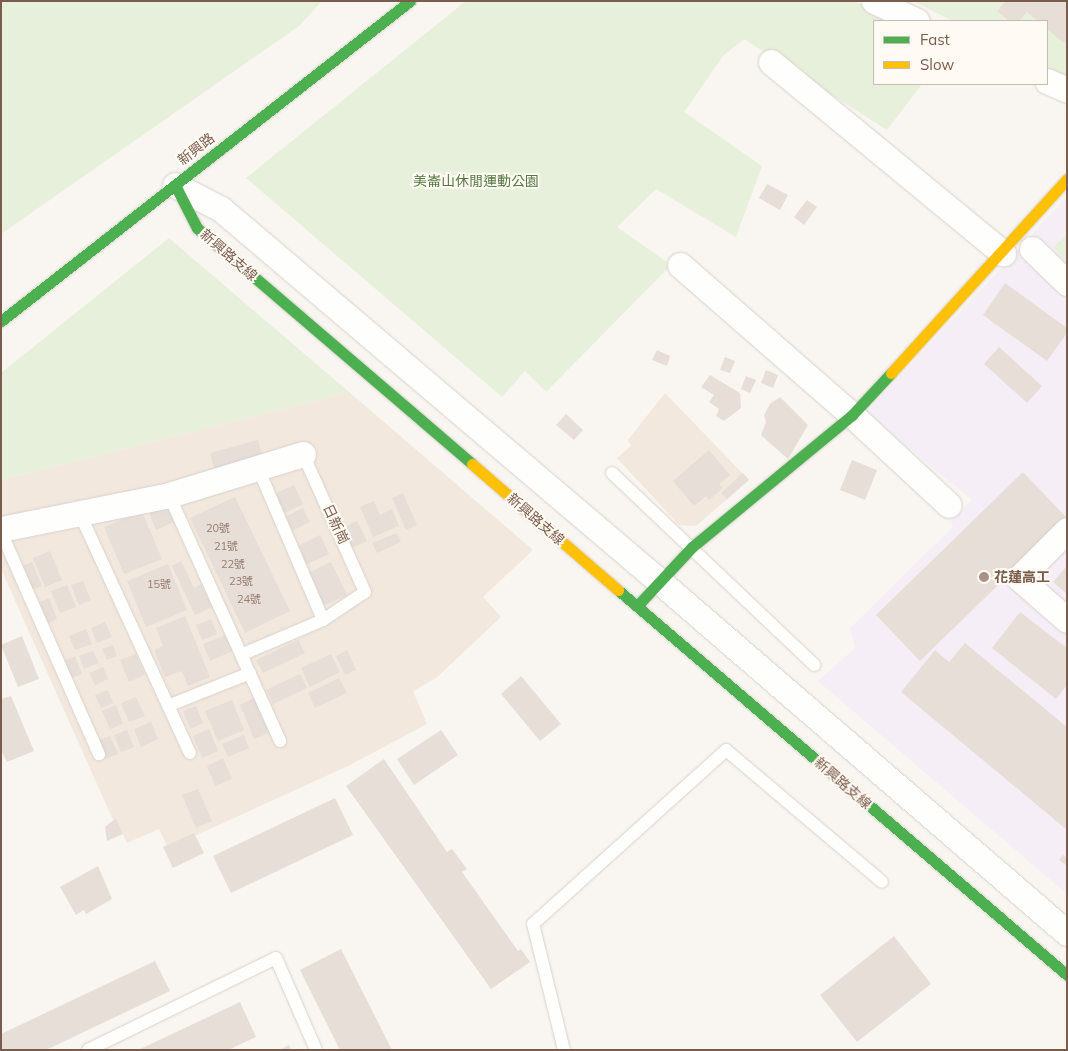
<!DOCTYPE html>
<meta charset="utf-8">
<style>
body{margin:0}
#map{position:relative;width:1068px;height:1051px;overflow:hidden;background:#f9f5f0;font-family:Mulish,"Noto Sans TC",sans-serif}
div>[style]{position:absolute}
.residential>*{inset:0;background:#f2e8de}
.education>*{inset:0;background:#f6eef6}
.green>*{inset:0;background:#e7f0db}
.building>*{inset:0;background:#e6ded7}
.roads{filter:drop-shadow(0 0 1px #d7d1cb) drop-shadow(0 0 1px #d7d1cb)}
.lane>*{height:12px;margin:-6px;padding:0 6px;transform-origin:6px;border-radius:6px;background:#fefefd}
.street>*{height:25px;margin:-12.5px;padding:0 12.5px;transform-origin:12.5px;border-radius:12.5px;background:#fefefd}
.fast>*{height:11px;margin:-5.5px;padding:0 5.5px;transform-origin:5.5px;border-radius:5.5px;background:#4caf50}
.slow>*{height:11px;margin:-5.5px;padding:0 5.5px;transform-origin:5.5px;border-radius:5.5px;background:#ffc107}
.dots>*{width:14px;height:14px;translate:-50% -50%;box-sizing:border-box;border:2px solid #fffaf3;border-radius:50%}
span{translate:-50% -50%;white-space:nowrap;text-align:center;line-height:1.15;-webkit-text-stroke:4px #fffaf3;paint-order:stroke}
.number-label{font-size:11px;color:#977e72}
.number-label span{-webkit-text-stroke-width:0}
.street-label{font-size:14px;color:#7a5c4d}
.park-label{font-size:14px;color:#537a41}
.poi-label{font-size:14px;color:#7a5c4d;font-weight:700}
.left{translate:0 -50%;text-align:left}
.frame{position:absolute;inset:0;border:2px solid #7a5c4d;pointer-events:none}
.legend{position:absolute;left:873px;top:20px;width:175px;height:65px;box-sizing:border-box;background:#fffaf3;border:1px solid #cabbb1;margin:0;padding:6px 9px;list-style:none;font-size:15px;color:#7a5c4d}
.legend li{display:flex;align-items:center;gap:10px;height:25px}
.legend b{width:25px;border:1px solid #cabbb1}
</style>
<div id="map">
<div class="residential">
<div style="clip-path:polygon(349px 392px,533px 550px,483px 597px,501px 617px,436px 678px,413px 691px,427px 724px,348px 766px,168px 848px,159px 829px,127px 843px,116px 819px,113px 820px,1px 569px,1px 480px)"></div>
<div style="clip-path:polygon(665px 393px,749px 480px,696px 526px,679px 525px,617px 458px,631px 446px,628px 440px)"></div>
</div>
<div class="education">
<div style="clip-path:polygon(1067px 197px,1067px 894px,818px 681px,855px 648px,850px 628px,953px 527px,951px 521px,972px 500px,866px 413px)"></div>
</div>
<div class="green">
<div style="clip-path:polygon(1px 1px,322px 1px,299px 26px,1px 234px)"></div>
<div style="clip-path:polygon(466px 1px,854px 1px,896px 21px,874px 21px,874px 84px,922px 84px,887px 130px,744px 39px,723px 56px,684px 112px,762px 166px,736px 237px,656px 189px,617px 227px,671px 265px,546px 392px,525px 371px,502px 397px,246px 178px)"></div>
<div style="clip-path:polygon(913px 1px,1067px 1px,1067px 78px,1047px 68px,1047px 21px,953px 21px)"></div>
<div style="clip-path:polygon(1067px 235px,1067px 262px,1053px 247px)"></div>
<div style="clip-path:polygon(169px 238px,349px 392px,1px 480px,1px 373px)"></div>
</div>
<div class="building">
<div style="clip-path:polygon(1006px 1px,1067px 1px,1067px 40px,1064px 43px,1047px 29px,1047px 21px,1038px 21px,1027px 12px,1019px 21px,1009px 21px,997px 11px)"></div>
<div style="clip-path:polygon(767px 184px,788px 195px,780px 210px,759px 198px)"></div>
<div style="clip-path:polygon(807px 200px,817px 207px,804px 225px,794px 217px)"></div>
<div style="clip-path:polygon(1005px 283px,1067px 328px,1067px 333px,1047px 361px,983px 315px)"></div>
<div style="clip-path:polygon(999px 347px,1042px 386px,1027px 403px,984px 364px)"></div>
<div style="clip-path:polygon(657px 350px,670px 356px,667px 366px,652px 360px)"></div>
<div style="clip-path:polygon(725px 357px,735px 361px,730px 373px,720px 370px)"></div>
<div style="clip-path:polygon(766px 370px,778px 375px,773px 388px,761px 383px)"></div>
<div style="clip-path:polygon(710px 375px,740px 393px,741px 408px,724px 421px,716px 416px,719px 409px,709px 402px,714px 395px,701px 387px)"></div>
<div style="clip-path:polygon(746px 376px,756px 380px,750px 393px,741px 389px)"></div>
<div style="clip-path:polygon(780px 397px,808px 425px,788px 459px,761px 435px,766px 422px,764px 415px,770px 404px)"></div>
<div style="clip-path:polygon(566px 414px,583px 430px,574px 440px,556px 425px)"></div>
<div style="clip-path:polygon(258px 440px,263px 458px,215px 472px,210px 453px)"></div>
<div style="clip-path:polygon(709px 450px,730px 475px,719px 484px,723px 488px,709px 500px,706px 496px,694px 506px,673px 481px)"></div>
<div style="clip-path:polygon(852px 460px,877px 470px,865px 500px,840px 490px)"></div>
<div style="clip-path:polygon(1023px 472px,1067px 518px,920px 661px,876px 615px)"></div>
<div style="clip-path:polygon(743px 473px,749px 480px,727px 499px,721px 493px)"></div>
<div style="clip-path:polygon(294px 485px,303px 504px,281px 515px,272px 495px)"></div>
<div style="clip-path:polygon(403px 493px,417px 525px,406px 530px,392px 498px)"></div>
<div style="clip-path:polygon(235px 497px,290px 611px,245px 633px,190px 518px)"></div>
<div style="clip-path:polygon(374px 501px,380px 515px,392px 509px,399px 526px,373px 537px,360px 507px)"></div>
<div style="clip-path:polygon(166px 503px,174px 522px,156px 530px,148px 510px)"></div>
<div style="clip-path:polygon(303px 508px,310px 522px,288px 533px,281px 519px)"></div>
<div style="clip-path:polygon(142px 511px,162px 559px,124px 574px,104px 527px)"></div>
<div style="clip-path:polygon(357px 521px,367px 541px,352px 548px,342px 528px)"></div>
<div style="clip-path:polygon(397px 533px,401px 542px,377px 553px,372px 543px)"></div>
<div style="clip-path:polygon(320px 535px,329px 554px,303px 566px,294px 548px)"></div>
<div style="clip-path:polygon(50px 551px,62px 580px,45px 587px,33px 558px)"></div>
<div style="clip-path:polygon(181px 561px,194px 588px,201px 584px,212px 607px,195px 615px,172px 566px)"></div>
<div style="clip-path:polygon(32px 562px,42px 586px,32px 590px,22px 566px)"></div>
<div style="clip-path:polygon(331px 562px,347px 595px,320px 607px,304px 575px)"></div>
<div style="clip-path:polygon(168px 564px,187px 610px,146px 627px,127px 581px)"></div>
<div style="clip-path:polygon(1067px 566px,1067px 594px,1053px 582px)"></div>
<div style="clip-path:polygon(83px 581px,91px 600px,79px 605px,71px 585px)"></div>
<div style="clip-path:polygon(67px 585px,76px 607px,60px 613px,51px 591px)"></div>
<div style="clip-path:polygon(49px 598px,57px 619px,46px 624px,37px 603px)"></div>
<div style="clip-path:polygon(1020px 612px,1067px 648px,1067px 685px,1056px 699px,992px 648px)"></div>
<div style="clip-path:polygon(185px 616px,210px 677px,188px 686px,182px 671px,165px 677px,154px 650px,163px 646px,156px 628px)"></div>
<div style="clip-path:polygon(211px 619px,217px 634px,202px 640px,196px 625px)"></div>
<div style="clip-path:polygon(105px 622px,112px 637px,97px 643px,91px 628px)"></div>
<div style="clip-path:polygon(86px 629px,92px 644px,75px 650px,69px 636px)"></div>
<div style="clip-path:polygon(226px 635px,233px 651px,210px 661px,203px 644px)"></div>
<div style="clip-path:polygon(22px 636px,39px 679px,18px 687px,1px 645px)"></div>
<div style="clip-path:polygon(298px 640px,305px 653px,263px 673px,256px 660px)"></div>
<div style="clip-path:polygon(965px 643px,1067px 727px,1067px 830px,901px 692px,935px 650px,949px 662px)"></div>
<div style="clip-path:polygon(113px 645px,117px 656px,107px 660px,102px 649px)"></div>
<div style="clip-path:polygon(347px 650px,356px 670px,345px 675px,336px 656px)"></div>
<div style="clip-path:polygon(93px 651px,99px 663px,84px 669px,79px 656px)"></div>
<div style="clip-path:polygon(136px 654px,145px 675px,129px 682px,120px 660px)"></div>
<div style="clip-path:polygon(331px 654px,340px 672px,310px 687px,301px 668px)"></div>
<div style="clip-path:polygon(75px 656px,82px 674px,69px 679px,62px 662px)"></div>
<div style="clip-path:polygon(103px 667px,108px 679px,95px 685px,89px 673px)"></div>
<div style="clip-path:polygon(300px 674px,307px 688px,273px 704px,266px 690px)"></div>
<div style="clip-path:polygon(521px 676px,561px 724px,540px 741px,501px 694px)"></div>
<div style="clip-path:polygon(339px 678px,347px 693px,315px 708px,308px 693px)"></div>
<div style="clip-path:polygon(108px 690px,113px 703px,101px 708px,95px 695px)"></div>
<div style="clip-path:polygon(11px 696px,34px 751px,7px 762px,1px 750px,1px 699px)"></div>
<div style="clip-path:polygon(136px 697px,145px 716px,129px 722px,121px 703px)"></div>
<div style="clip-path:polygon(254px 698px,269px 733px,254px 739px,240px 705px)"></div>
<div style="clip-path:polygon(232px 700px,244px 730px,218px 741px,205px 711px)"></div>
<div style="clip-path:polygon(116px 705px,123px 724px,110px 729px,102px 711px)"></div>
<div style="clip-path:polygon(196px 706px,203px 723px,190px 729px,183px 711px)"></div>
<div style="clip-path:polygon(151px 722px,158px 739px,141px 747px,134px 729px)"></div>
<div style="clip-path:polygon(209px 729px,218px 751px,202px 758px,193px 736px)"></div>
<div style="clip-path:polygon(127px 730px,134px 747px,121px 752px,114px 735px)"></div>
<div style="clip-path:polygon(441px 730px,458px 755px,414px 785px,397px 759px)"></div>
<div style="clip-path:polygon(244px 735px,249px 748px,228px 757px,222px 744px)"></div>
<div style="clip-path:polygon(110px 736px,118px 754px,106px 759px,99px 740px)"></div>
<div style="clip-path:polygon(223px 758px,232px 779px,215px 786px,207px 766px)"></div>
<div style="clip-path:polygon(384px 759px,447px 852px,452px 849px,467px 869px,462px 872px,518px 951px,521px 949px,530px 962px,491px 989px,346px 786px)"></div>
<div style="clip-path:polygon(198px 789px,212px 821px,196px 828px,182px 795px)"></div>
<div style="clip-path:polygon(335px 798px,353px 835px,231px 893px,213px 856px)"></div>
<div style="clip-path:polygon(116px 818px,123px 834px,107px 841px,105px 827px)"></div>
<div style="clip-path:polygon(194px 833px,204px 853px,173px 868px,163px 847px)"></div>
<div style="clip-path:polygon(1063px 855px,1067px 858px,1067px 866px,1059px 860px)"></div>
<div style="clip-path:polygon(98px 866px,112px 899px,86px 914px,84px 910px,76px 915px,60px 887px)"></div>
<div style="clip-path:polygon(894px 936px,931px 984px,857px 1042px,820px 995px)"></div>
<div style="clip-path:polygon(341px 949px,392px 1050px,340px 1050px,300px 970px)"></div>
<div style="clip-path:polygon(155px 961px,170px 991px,46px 1050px,1px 1050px,1px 1034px)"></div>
<div style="clip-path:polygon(240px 1002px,256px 1037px,228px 1050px,138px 1050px)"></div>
<div style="clip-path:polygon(289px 1045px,291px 1050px,279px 1050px)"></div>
</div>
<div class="roads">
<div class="lane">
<div style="left:258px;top:468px;width:165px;rotate:66.8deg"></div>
<div style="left:612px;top:473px;width:279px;rotate:43.5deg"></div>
<div style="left:169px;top:495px;width:270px;rotate:65.7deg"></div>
<div style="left:80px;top:514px;width:263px;rotate:65.3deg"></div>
<div style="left:1px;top:532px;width:243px;rotate:66.2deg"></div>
<div style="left:243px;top:654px;width:87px;rotate:-23deg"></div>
<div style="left:323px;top:620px;width:50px;rotate:-33.7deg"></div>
<div style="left:365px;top:592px;width:151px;rotate:-114.2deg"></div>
<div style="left:170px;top:705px;width:86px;rotate:-21.8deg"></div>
<div style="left:88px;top:1050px;width:209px;rotate:-26.1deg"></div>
<div style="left:276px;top:958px;width:100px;rotate:66.5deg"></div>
<div style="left:564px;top:1050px;width:130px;rotate:-103.8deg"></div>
<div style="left:533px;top:924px;width:260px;rotate:-42deg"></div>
<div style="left:726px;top:750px;width:204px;rotate:40.2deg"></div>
</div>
<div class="street">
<div style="left:874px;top:1px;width:47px;rotate:24.9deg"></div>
<div style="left:771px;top:62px;width:301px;rotate:39.5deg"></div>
<div style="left:1047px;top:81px;width:22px;rotate:24deg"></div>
<div style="left:175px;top:185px;width:52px;rotate:27.6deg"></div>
<div style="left:221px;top:209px;width:575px;rotate:40.34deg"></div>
<div style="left:659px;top:581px;width:539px;rotate:40.79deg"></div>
<div style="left:1032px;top:249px;width:49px;rotate:44.2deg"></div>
<div style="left:680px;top:265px;width:228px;rotate:41.1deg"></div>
<div style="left:852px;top:415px;width:132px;rotate:42.9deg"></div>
<div style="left:1px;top:529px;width:171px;rotate:-11.4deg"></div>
<div style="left:169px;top:495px;width:140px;rotate:-17deg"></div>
<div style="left:1067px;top:530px;width:68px;rotate:135deg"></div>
<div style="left:1019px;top:578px;width:64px;rotate:41.2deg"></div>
</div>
<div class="fast">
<div style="left:175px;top:185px;width:48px;rotate:62.9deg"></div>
<div style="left:197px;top:228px;width:362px;rotate:40.6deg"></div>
<div style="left:1px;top:321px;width:519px;rotate:-38.04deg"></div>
<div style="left:618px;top:590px;width:591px;rotate:40.61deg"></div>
<div style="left:637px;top:606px;width:81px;rotate:-47deg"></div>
<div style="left:692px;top:547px;width:207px;rotate:-39.5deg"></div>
<div style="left:852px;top:415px;width:57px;rotate:-47.1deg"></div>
</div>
<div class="slow">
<div style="left:891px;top:373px;width:262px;rotate:-47.8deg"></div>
<div style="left:472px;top:464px;width:193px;rotate:40.8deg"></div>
</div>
</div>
<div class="dots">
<div style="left:984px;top:577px;background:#a69286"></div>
</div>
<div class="number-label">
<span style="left:218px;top:528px">20號</span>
<span style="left:226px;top:546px">21號</span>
<span style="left:233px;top:564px">22號</span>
<span style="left:241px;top:581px">23號</span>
<span style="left:159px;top:584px">15號</span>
<span style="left:249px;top:599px">24號</span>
</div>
<div class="street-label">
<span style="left:196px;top:149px;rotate:-38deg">新興路</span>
<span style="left:229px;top:255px;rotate:41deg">新興路支線</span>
<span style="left:536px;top:519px;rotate:41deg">新興路支線</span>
<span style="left:336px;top:524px;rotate:65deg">日新崗</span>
<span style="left:843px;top:783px;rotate:41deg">新興路支線</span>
</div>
<div class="park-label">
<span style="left:476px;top:181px">美崙山休閒運動公園</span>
</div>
<div class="poi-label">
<span class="left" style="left:994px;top:577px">花蓮高工</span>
</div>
<div class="frame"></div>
<ul class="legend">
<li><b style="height:6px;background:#4caf50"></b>Fast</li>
<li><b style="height:6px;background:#ffc107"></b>Slow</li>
</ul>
</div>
